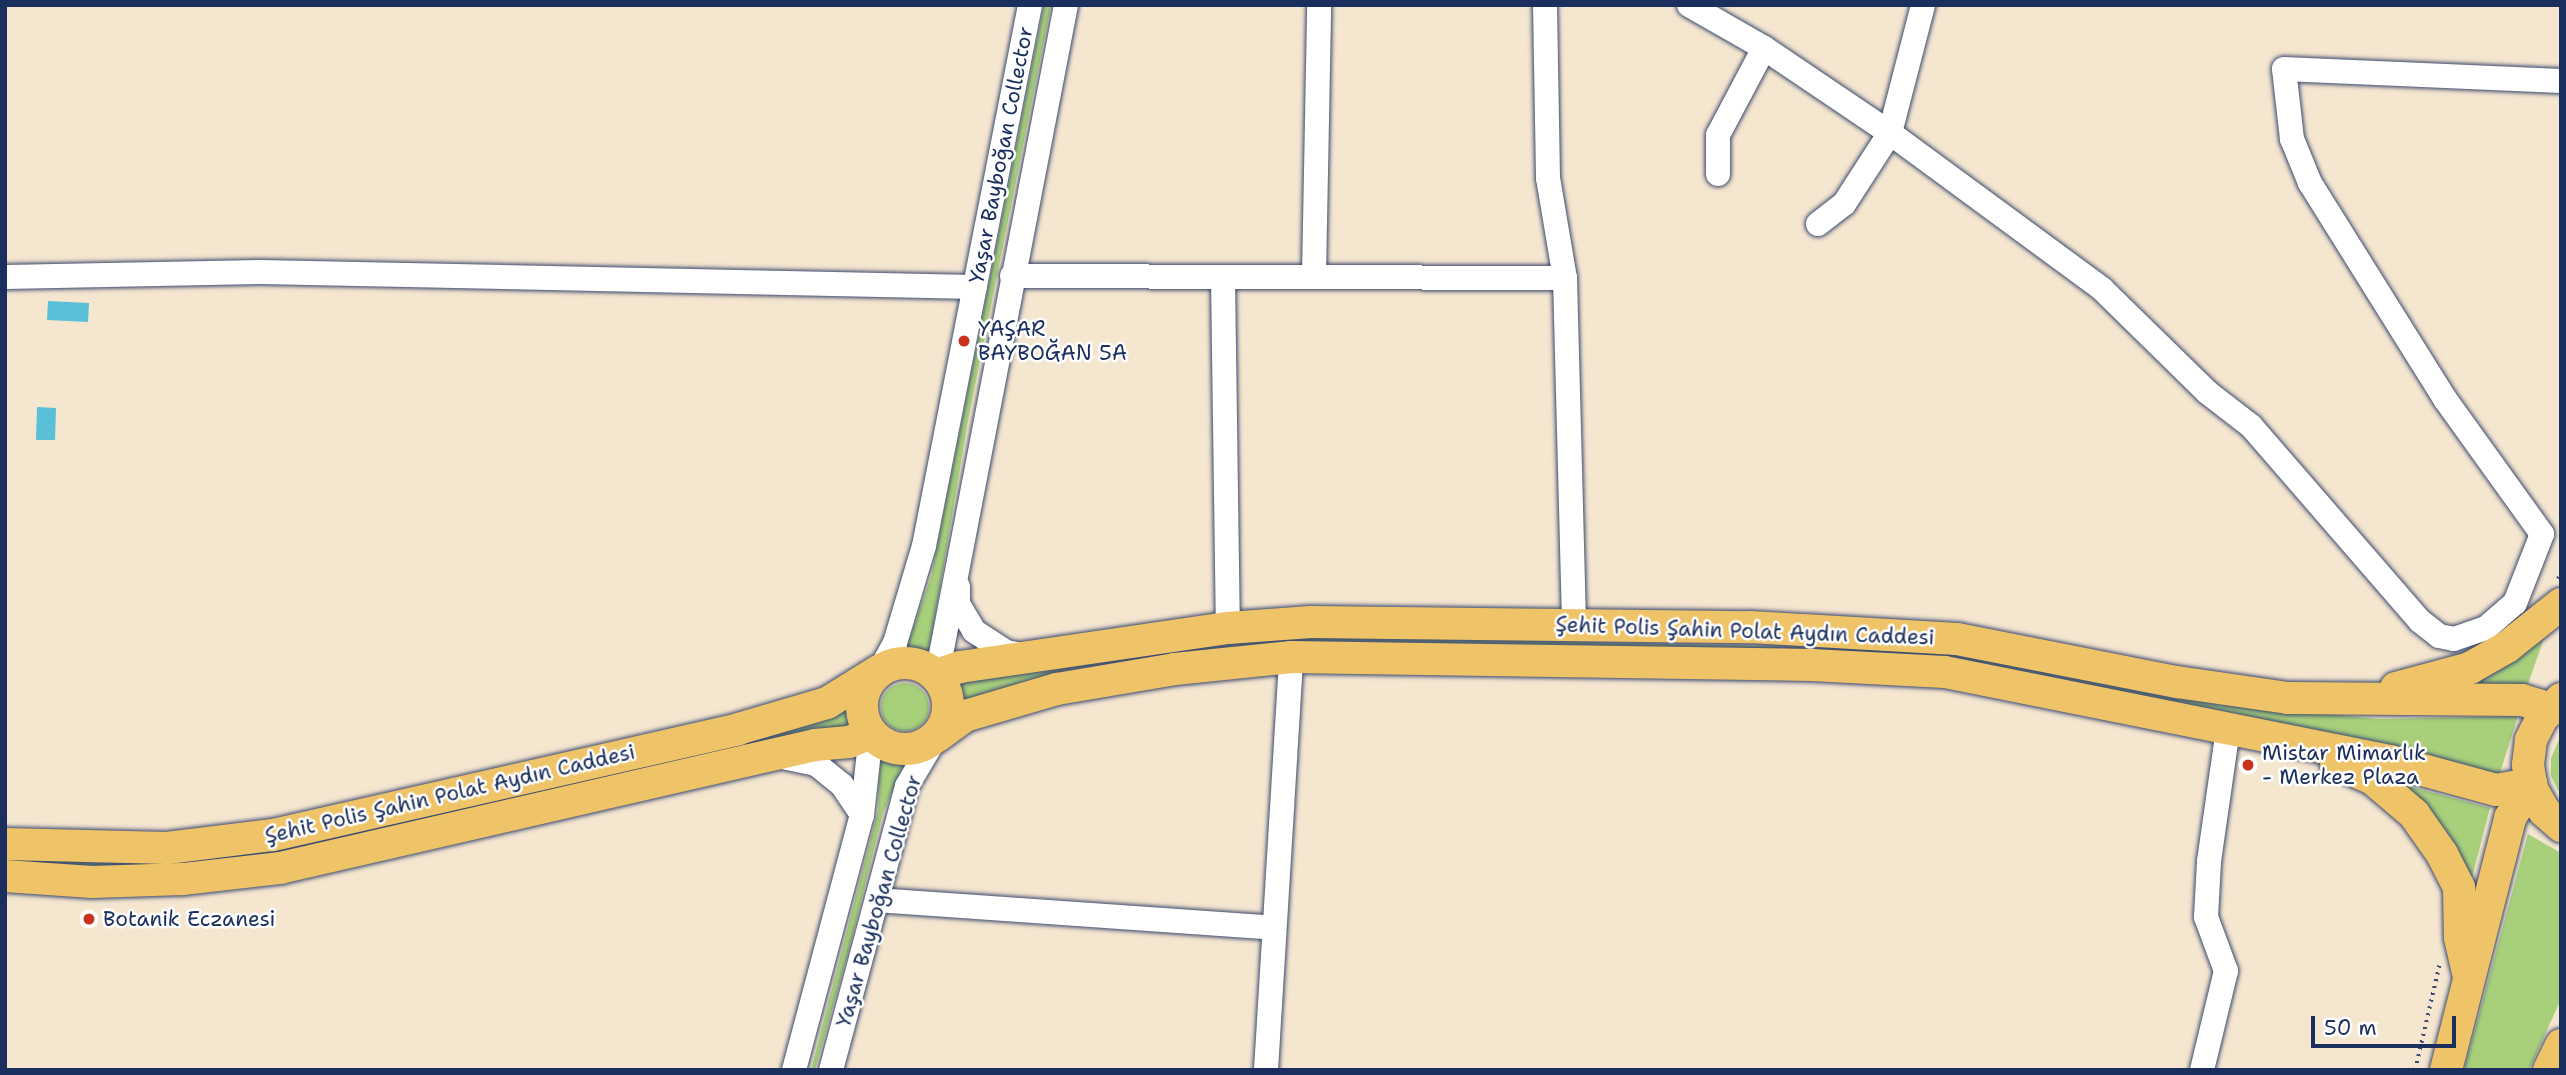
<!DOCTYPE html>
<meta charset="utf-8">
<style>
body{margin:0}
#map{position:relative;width:2566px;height:1075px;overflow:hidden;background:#f5e6d0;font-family:"Shantell Sans",sans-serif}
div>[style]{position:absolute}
.green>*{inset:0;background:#a8d07b}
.round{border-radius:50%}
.water>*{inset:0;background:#59c0d7}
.path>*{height:3.5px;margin-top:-1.75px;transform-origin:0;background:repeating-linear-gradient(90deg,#3c4a6f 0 2px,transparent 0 7px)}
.roads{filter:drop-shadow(0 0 2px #3c4a6f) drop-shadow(0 0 2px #3c4a6f)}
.minor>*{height:24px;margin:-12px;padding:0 12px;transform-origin:12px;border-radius:12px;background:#fff}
.major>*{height:32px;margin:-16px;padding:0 16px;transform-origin:16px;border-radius:16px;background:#efc469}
.major>.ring{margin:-16px;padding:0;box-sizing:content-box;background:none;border:32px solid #efc469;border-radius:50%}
.dots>*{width:19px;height:19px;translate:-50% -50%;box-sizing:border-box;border:4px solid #fff;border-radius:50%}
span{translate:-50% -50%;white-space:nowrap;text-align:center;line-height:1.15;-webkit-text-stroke:5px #fff;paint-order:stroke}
.street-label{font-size:21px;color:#1b2f5e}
.poi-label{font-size:21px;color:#1b2f5e}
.left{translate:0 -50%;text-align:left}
.frame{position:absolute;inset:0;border:7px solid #1b2f5e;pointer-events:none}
.scale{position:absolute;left:2311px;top:1016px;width:145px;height:32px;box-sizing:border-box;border:4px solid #1b2f5e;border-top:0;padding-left:9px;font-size:21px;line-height:24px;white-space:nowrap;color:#1b2f5e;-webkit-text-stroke:5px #fff;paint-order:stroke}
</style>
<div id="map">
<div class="green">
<div style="clip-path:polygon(1044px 5px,1051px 5px,968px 421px,929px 652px,906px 649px,931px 577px)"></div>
<div style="clip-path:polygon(2549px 624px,2528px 684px,2444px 686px)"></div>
<div style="clip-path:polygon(1346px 636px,1906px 650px,1980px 658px,2221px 705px,2380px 719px,2518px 716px,2498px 779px,2047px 675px,1906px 654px,1346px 641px,1278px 644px,1054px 674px,962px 704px,958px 681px,1205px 646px)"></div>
<div class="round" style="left:881px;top:683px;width:48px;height:48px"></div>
<div style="clip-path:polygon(851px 708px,851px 729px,294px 851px,208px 864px,121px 869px,5px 863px,5px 858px,121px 864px,293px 847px,771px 736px)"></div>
<div style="clip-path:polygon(2561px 735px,2561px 796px,2551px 776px,2551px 758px)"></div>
<div style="clip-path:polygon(880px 761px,903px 766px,883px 813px,848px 953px,815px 1070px,811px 1070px,878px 811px)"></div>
<div style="clip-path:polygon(2386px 780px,2490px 808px,2469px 889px)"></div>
<div style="clip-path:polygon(2528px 834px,2561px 853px,2561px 999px,2529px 1070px,2464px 1070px)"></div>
</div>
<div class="water">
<div style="clip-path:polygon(48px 301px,89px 303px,88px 322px,47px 320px)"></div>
<div style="clip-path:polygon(37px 407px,56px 408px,55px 440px,36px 440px)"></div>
</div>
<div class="path">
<div style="left:2558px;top:579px;width:9px;rotate:-69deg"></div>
<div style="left:2415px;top:1070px;width:107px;rotate:-77deg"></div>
</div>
<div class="roads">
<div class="minor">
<div style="left:1545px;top:5px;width:173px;rotate:89deg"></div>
<div style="left:1548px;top:178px;width:101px;rotate:80.4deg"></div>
<div style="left:1565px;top:278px;width:346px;rotate:88.5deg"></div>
<div style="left:1689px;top:5px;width:86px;rotate:29.8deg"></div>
<div style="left:1764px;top:48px;width:152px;rotate:34deg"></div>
<div style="left:1890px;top:133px;width:263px;rotate:36.3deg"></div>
<div style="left:2102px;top:289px;width:147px;rotate:44.4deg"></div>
<div style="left:2207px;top:392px;width:56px;rotate:37.7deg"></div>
<div style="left:2251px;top:426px;width:258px;rotate:49.1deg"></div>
<div style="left:2420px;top:621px;width:24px;rotate:38deg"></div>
<div style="left:2439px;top:636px;width:15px;rotate:11deg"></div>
<div style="left:2454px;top:639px;width:34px;rotate:-19deg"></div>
<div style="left:2486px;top:628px;width:38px;rotate:-41deg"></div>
<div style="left:2515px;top:603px;width:74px;rotate:-68.6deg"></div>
<div style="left:2542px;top:534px;width:166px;rotate:-125.7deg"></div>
<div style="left:2445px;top:399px;width:255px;rotate:-122deg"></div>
<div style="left:2310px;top:183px;width:48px;rotate:-112.2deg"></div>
<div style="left:2292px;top:139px;width:70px;rotate:-96.5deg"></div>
<div style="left:2284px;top:69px;width:277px;rotate:2.5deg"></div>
<div style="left:1718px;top:174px;width:39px;rotate:-90deg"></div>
<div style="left:1718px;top:135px;width:98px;rotate:-62.1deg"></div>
<div style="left:1818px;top:224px;width:33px;rotate:-38deg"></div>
<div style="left:1844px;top:204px;width:85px;rotate:-57.1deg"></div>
<div style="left:1890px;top:133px;width:132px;rotate:-75.5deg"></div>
<div style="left:1012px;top:276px;width:553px;rotate:0.21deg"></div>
<div style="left:1314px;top:276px;width:271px;rotate:-88.9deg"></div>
<div style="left:5px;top:277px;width:255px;rotate:-1.1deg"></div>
<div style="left:260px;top:272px;width:715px;rotate:1.2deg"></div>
<div style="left:1223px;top:278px;width:350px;rotate:89.2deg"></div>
<div style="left:958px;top:587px;width:17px;rotate:90deg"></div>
<div style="left:958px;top:604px;width:31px;rotate:59deg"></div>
<div style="left:974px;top:631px;width:38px;rotate:33deg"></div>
<div style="left:1006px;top:652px;width:20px;rotate:11deg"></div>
<div style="left:880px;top:670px;width:31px;rotate:-61deg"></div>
<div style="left:895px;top:643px;width:101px;rotate:-73.4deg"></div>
<div style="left:924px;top:546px;width:551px;rotate:-78.91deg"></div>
<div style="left:937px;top:675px;width:682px;rotate:-79.1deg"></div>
<div style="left:778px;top:756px;width:39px;rotate:12deg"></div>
<div style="left:816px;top:764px;width:33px;rotate:39deg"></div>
<div style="left:842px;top:785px;width:36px;rotate:56deg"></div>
<div style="left:877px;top:900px;width:397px;rotate:4deg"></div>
<div style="left:794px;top:1070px;width:264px;rotate:-75.1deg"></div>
<div style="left:862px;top:815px;width:82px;rotate:-83.7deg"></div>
<div style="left:831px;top:1070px;width:294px;rotate:-75deg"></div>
<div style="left:907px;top:786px;width:57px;rotate:-59.4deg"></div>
<div style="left:1266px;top:1070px;width:414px;rotate:-86.5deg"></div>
<div style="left:2202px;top:1070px;width:102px;rotate:-76.4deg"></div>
<div style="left:2226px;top:971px;width:58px;rotate:-110.3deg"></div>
<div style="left:2206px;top:917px;width:56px;rotate:-86.9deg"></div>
<div style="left:2209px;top:861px;width:133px;rotate:-81.8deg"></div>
</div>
<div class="major">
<div class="ring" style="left:862px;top:663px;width:54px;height:54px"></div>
<div style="left:937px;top:675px;width:24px;rotate:-19deg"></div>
<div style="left:960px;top:667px;width:271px;rotate:-8.3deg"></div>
<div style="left:1228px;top:628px;width:83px;rotate:-4.1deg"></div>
<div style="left:1311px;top:622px;width:439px;rotate:0.7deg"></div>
<div style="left:1750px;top:627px;width:207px;rotate:3.3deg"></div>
<div style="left:1957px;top:639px;width:224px;rotate:11.1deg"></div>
<div style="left:2177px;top:682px;width:112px;rotate:8.2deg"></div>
<div style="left:2288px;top:698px;width:234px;rotate:0.5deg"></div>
<div style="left:2522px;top:700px;width:30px;rotate:17deg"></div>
<div style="left:2396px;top:688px;width:77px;rotate:-15.1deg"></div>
<div style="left:2470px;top:668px;width:43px;rotate:-29.6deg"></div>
<div style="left:2507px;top:647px;width:69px;rotate:-38.5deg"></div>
<div style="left:2561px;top:699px;width:27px;rotate:135deg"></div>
<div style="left:2542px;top:718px;width:25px;rotate:117deg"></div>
<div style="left:2531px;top:740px;width:25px;rotate:97deg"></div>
<div style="left:2528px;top:765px;width:24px;rotate:81deg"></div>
<div style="left:2532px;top:789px;width:25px;rotate:61deg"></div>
<div style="left:2544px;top:811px;width:23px;rotate:41deg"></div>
<div style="left:936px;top:737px;width:36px;rotate:-36deg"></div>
<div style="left:965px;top:716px;width:96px;rotate:-16.4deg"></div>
<div style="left:1057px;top:689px;width:120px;rotate:-9.6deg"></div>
<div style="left:1175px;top:669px;width:117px;rotate:-5.9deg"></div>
<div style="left:1291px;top:657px;width:521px;rotate:0.88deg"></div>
<div style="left:1812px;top:665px;width:133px;rotate:3deg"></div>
<div style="left:1945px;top:672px;width:454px;rotate:11.3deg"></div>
<div style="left:2390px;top:761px;width:110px;rotate:15.3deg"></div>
<div style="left:2496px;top:790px;width:36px;rotate:-10deg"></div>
<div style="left:2336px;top:763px;width:40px;rotate:23.4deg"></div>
<div style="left:2373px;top:779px;width:54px;rotate:40.5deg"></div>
<div style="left:2414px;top:814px;width:49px;rotate:55deg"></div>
<div style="left:2442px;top:854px;width:38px;rotate:63deg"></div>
<div style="left:2459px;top:888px;width:50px;rotate:88.9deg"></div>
<div style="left:2460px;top:938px;width:40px;rotate:77deg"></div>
<div style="left:5px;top:844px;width:162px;rotate:1.4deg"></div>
<div style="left:167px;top:848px;width:107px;rotate:-7deg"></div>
<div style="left:273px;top:835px;width:477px;rotate:-12.8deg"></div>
<div style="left:738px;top:729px;width:93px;rotate:-16.3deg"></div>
<div style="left:827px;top:703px;width:62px;rotate:-31.9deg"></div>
<div style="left:5px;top:876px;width:87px;rotate:3.9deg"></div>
<div style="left:92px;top:882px;width:91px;rotate:-1.9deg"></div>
<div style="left:183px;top:879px;width:98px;rotate:-6.5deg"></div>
<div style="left:280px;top:868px;width:549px;rotate:-12.95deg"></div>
<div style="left:815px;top:745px;width:34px;rotate:-5deg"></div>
<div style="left:849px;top:742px;width:24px;rotate:-22deg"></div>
<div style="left:2446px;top:1070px;width:260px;rotate:-75.7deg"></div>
<div style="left:2510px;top:818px;width:40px;rotate:-58deg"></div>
<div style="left:2549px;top:1070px;width:28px;rotate:-64deg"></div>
</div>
</div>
<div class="dots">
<div style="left:964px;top:341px;background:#c8321e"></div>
<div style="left:2248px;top:765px;background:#c8321e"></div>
<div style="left:89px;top:919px;background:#c8321e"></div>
</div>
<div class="street-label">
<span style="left:1001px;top:155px;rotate:-79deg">Yaşar Bayboğan Collector</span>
<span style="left:1745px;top:631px;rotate:2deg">Şehit Polis Şahin Polat Aydın Caddesi</span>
<span style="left:450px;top:794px;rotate:-13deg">Şehit Polis Şahin Polat Aydın Caddesi</span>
<span style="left:879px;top:901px;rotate:-74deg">Yaşar Bayboğan Collector</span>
</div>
<div class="poi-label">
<span class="left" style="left:978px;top:341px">YAŞAR<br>BAYBOĞAN 5A</span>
<span class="left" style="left:2262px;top:765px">Mistar Mimarlık<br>- Merkez Plaza</span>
<span class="left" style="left:103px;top:919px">Botanik Eczanesi</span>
</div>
<div class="frame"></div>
<div class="scale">50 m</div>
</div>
